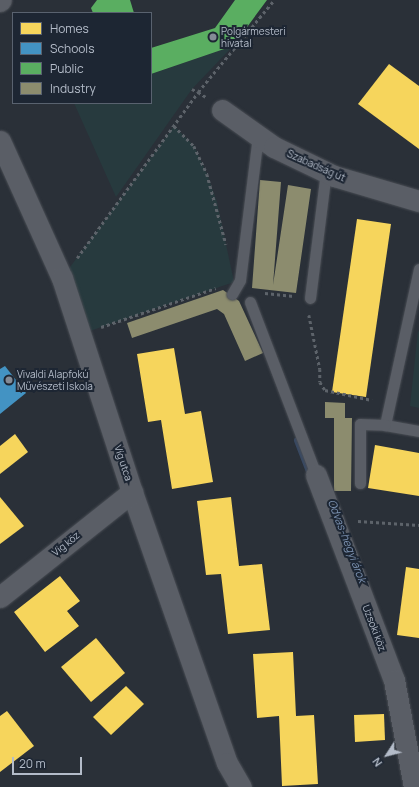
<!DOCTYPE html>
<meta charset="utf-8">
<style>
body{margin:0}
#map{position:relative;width:419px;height:787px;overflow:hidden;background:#2a3038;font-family:Manrope,sans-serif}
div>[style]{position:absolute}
.green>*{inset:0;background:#273a3e}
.homes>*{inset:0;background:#f6d55c}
.schools>*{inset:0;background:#4393c3}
.public>*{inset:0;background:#5aae61}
.industry>*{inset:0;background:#8c8c6e}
.stream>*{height:7px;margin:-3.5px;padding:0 3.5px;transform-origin:3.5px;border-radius:3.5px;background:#384963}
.path>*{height:2.5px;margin-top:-1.25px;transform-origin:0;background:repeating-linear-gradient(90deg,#5d636a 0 3px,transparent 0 6px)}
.roads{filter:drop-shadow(0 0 1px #484c53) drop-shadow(0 0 1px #484c53)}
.service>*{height:11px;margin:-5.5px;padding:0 5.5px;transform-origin:5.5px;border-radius:5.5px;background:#5a5e66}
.minor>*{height:21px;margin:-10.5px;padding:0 10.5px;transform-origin:10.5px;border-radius:10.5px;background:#5a5e66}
.dots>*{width:11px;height:11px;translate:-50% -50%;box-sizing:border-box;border:2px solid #1d2633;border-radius:50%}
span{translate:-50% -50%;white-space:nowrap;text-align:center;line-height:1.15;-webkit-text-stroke:4px #1d2633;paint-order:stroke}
.poi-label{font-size:10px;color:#b4bcc9}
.left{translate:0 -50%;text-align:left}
.street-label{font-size:10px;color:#b4bcc9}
.water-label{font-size:11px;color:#7c92b1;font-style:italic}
.legend{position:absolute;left:12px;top:12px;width:140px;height:92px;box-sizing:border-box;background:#1d2633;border:1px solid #59626f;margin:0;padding:5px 7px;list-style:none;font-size:12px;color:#b4bcc9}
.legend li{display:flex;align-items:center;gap:8px;height:20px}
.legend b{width:20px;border:1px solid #59626f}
.north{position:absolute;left:367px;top:735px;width:40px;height:40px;-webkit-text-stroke:3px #1d2633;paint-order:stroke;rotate:234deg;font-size:11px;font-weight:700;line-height:16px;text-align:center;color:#b4bcc9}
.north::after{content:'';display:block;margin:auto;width:14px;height:18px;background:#b4bcc9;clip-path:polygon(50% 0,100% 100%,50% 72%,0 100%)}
.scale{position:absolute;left:12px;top:757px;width:70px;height:18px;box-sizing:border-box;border:2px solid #b4bcc9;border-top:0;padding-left:5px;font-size:12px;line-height:14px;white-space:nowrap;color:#b4bcc9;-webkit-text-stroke:3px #1d2633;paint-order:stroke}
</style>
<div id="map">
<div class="green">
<div style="clip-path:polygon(233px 46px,192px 89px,116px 197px,74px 103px,151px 103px,151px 74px)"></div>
<div style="clip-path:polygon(174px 126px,194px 146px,207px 174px,217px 202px,234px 282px,81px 334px,62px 278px)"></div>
<div style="clip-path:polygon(418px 331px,419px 332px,419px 408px,410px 406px)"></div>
</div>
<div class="homes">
<div style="clip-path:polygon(389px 64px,419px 86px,419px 149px,358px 104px)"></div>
<div style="clip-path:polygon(357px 219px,391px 224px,366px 397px,332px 392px)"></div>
<div style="clip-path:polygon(174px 348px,185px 414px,201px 411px,213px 482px,172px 489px,161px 420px,148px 422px,137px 354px)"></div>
<div style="clip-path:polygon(15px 434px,28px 452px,0 474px,0 446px)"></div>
<div style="clip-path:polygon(375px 445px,419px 453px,419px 496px,368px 488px)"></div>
<div style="clip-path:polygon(0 497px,24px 526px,0 544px)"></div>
<div style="clip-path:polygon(231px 497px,239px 566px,262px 564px,270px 630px,228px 634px,221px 574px,206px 575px,197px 501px)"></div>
<div style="clip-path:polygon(406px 567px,419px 569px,419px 638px,397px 635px)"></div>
<div style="clip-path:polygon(60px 576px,80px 601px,67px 611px,79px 626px,45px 652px,14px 612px)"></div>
<div style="clip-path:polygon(96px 638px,125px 673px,91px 702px,61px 667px)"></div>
<div style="clip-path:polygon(293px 652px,296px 716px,314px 715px,318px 784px,282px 786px,279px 716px,257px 718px,253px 654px)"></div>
<div style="clip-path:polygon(126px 686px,144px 704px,111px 735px,93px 717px)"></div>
<div style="clip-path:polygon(7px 711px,34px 746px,0 772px,0 716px)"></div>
<div style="clip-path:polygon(384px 714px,385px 740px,355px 742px,354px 715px)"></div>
</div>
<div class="schools">
<div style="clip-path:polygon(5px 366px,26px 393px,0 414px,0 369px)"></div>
</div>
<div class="public">
<div style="clip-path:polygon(97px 0,130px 0,134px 13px,93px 13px,91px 8px)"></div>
<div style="clip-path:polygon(235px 0,267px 0,233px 46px,151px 74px,151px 48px,215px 28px)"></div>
</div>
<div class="industry">
<div style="clip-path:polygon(260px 180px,281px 182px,273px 285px,288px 185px,311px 189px,296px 293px,252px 288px)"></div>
<div style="clip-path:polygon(223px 290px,239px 301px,263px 353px,245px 361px,224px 314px,217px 309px,132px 338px,127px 323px)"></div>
<div style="clip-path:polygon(325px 402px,345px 403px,345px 418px,352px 418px,351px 491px,334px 491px,334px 418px,325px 418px)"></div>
</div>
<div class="stream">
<div style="left:297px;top:440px;width:40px;rotate:69deg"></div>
</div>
<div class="path">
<div style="left:192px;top:89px;width:7px;rotate:27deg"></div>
<div style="left:198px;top:92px;width:119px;rotate:-50.4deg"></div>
<div style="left:174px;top:126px;width:28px;rotate:45deg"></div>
<div style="left:194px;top:146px;width:31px;rotate:65deg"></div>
<div style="left:207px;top:174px;width:73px;rotate:74.8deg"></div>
<div style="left:77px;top:258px;width:205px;rotate:-53.9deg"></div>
<div style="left:198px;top:92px;width:9px;rotate:32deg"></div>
<div style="left:265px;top:293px;width:29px;rotate:6deg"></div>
<div style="left:309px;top:315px;width:55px;rotate:78.5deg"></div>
<div style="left:320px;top:369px;width:13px;rotate:90deg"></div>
<div style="left:320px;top:382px;width:9px;rotate:58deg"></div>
<div style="left:325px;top:390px;width:48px;rotate:12deg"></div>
<div style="left:101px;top:327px;width:121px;rotate:-18.7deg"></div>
<div style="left:358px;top:521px;width:61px;rotate:3.8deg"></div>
</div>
<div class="roads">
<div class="service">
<div style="left:419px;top:269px;width:160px;rotate:102.3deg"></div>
<div style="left:385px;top:425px;width:35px;rotate:10deg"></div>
<div style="left:232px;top:294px;width:16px;rotate:-60deg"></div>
<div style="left:240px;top:280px;width:146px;rotate:-82.9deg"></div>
<div style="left:310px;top:298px;width:127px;rotate:-82.8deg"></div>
<div style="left:250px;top:302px;width:185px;rotate:69.1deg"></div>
<div style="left:360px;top:483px;width:59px;rotate:-90deg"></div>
<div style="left:360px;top:424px;width:25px;rotate:2deg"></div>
</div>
<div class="minor">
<div style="left:0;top:1px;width:1px;rotate:-45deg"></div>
<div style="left:222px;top:110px;width:64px;rotate:35.4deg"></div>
<div style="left:274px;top:147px;width:67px;rotate:25.8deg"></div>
<div style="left:334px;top:176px;width:89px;rotate:16.4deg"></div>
<div style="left:0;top:141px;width:150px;rotate:65.7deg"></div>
<div style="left:62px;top:278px;width:225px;rotate:71.9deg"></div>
<div style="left:132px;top:492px;width:287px;rotate:70.7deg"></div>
<div style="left:227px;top:763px;width:28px;rotate:60deg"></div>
<div style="left:316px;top:475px;width:219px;rotate:69.2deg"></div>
<div style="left:394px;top:680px;width:109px;rotate:79.4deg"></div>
<div style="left:0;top:597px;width:169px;rotate:-38.5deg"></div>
</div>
</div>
<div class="dots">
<div style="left:213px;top:37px;background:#848b96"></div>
<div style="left:9px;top:380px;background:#848b96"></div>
</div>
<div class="poi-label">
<span class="left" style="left:221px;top:37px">Polgármesteri<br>hivatal</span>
<span class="left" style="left:17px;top:380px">Vivaldi Alapfokú<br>Művészeti Iskola</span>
</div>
<div class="street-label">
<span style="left:316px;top:166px;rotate:24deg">Szabadság út</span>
<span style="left:123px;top:463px;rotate:72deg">Víg utca</span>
<span style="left:66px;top:544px;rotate:-39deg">Víg köz</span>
<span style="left:374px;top:628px;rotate:69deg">Uzsoki köz</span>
</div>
<div class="water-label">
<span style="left:347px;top:541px;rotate:69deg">Odvas-hegyi árok</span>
</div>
<ul class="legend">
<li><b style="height:11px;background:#f6d55c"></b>Homes</li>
<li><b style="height:11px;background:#4393c3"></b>Schools</li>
<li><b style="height:11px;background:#5aae61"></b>Public</li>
<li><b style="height:11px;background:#8c8c6e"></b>Industry</li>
</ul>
<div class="north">N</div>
<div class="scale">20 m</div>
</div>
